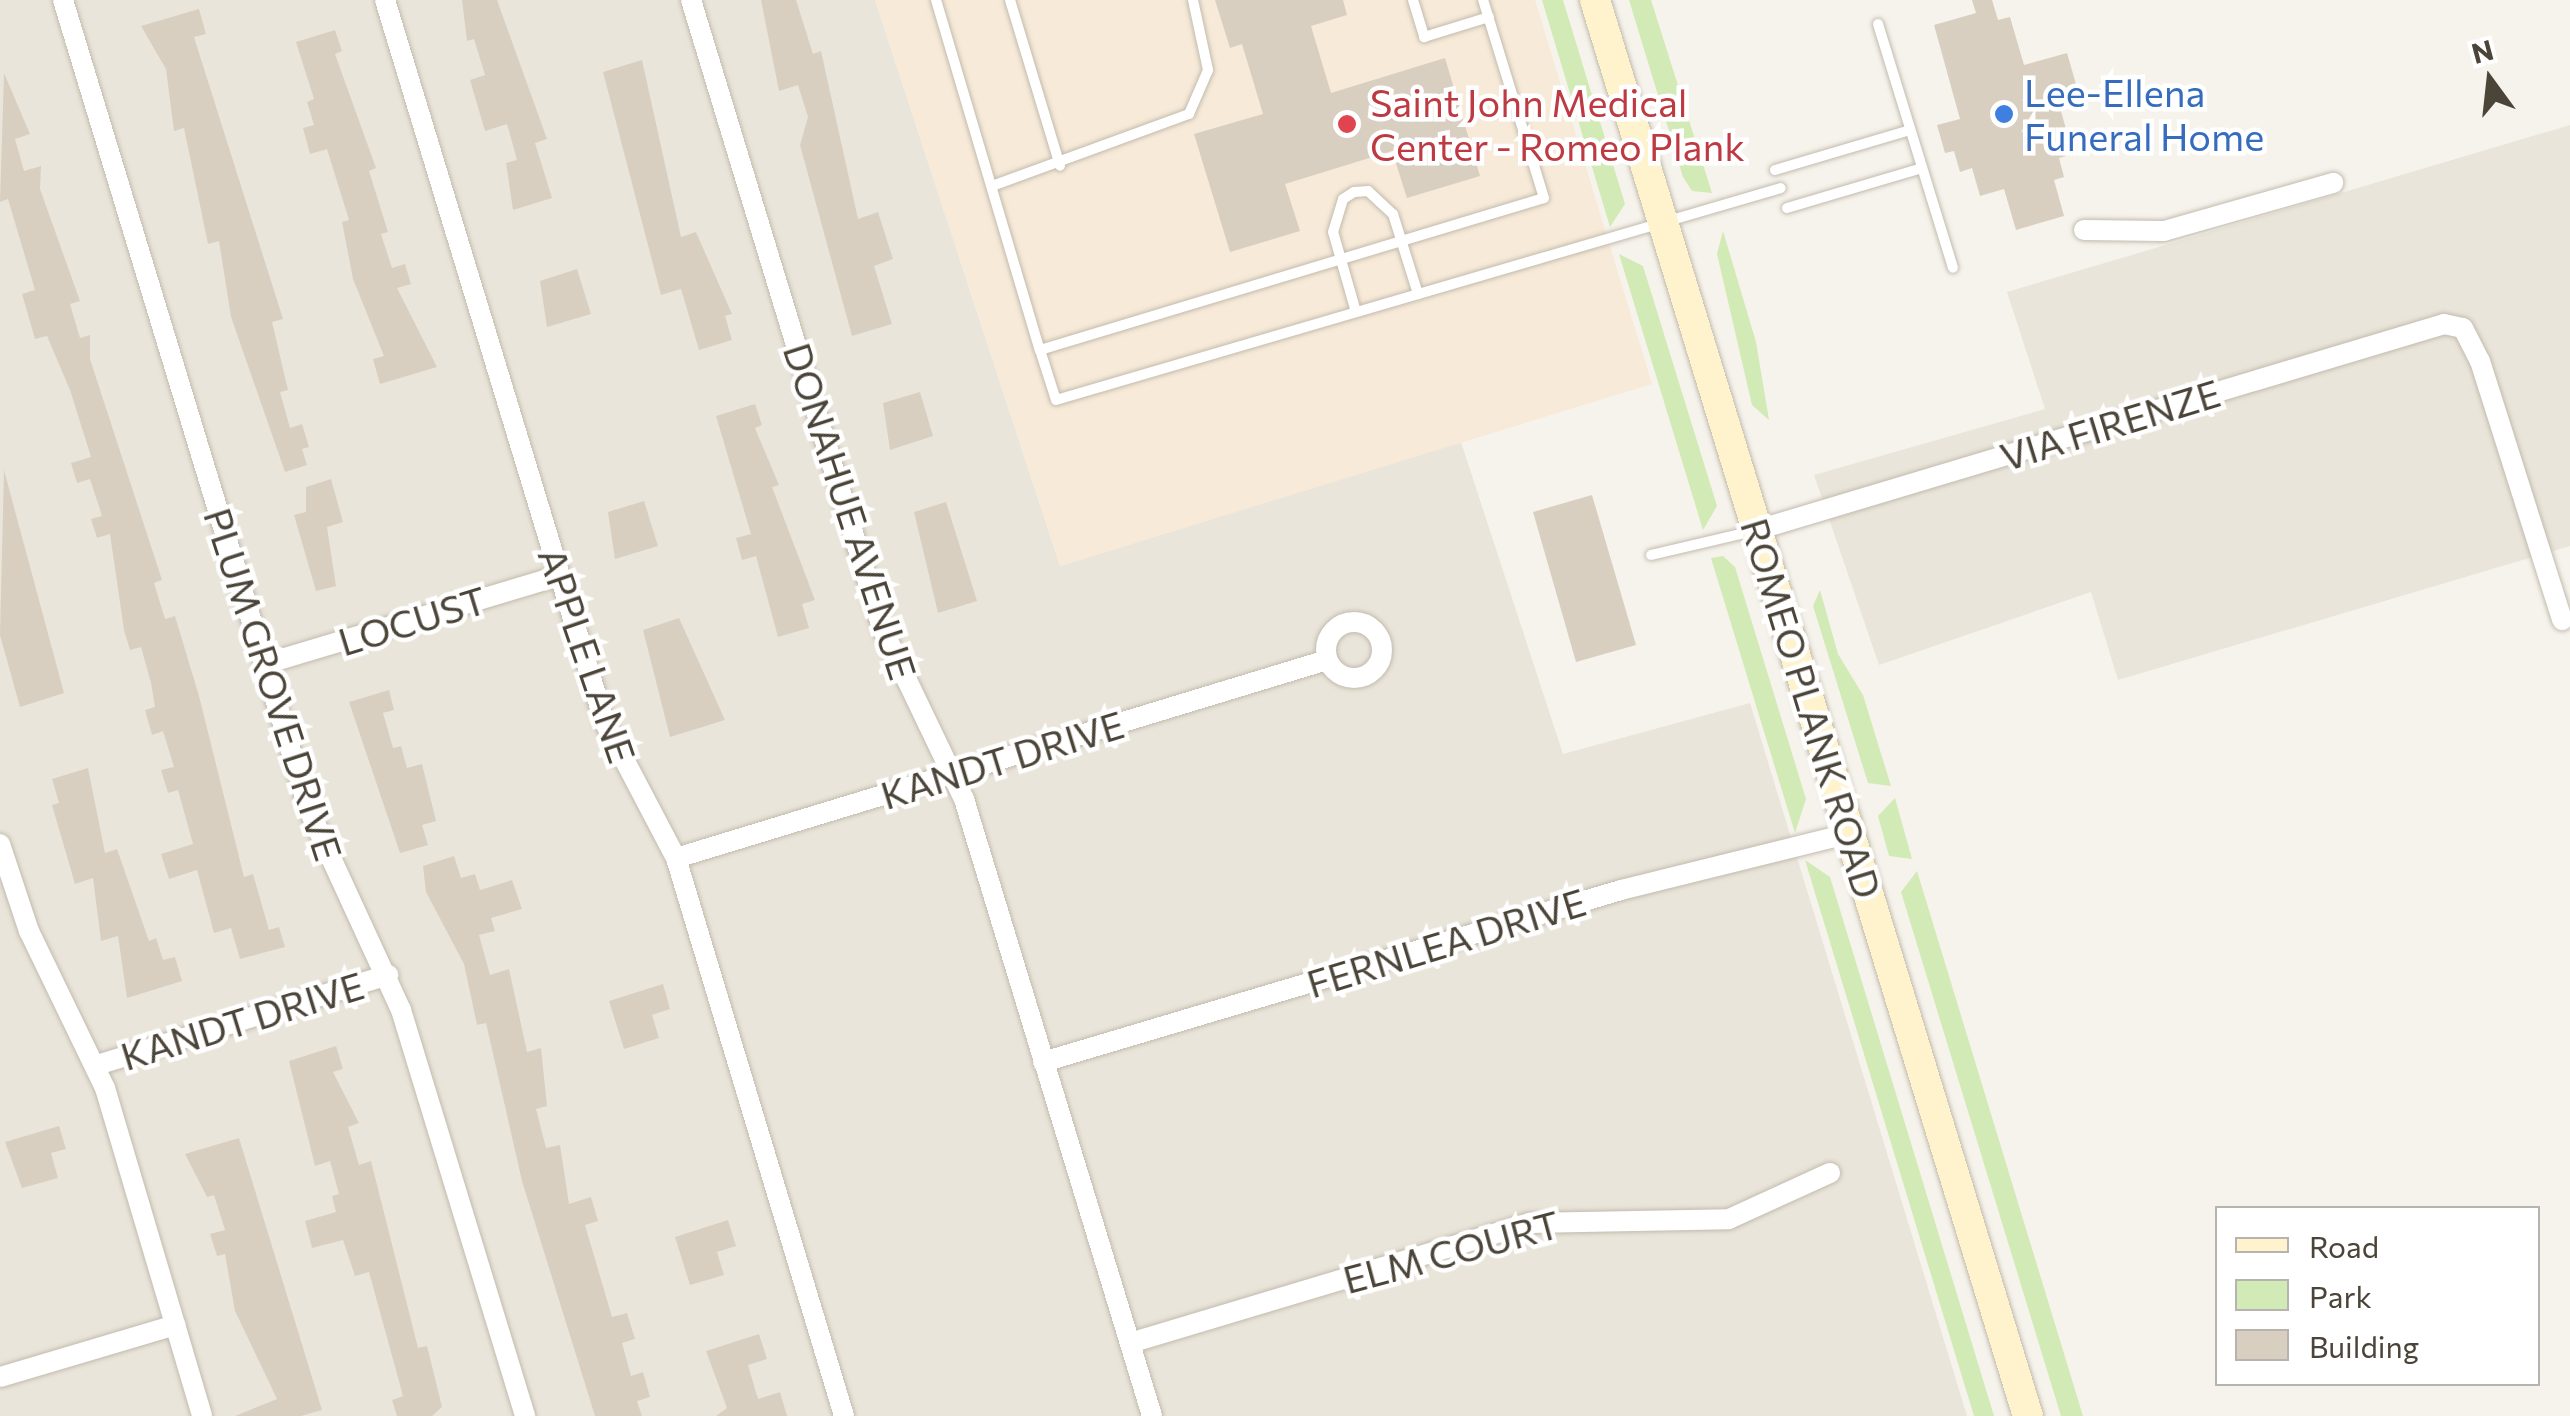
<!DOCTYPE html>
<style>
body{margin:0}
#map{position:relative;width:2570px;height:1416px;overflow:hidden;background:#f6f3ec;font-family:Commissioner,sans-serif}
div>[style]{position:absolute}
.residential>*{inset:0;background:#eae5da}
.commercial>*{inset:0;background:#f7ead8}
.green>*{inset:0;background:#d2eab5}
.building>*{inset:0;background:#d8cfc1}
.roads{filter:drop-shadow(0 0 2px #c2bbae) drop-shadow(0 0 2px #c2bbae)}
.service>*{height:10px;margin:-5px;padding:0 5px;transform-origin:5px;border-radius:5px;background:#fff}
.minor>*{height:20px;margin:-10px;padding:0 10px;transform-origin:10px;border-radius:10px;background:#fff}
.minor>.ring{margin:-10px;padding:0;box-sizing:content-box;background:none;border:20px solid #fff;border-radius:50%}
.secondary>*{height:30px;margin:-15px;padding:0 15px;transform-origin:15px;border-radius:15px;background:#fff3cd}
.dots>*{width:28px;height:28px;translate:-50% -50%;box-sizing:border-box;border:5px solid #fff;border-radius:50%}
span{translate:-50% -50%;white-space:nowrap;text-align:center;line-height:1.15;-webkit-text-stroke:9px #fff;paint-order:stroke}
.shop-label{font-size:38px;color:#366cbe}
.left{translate:0 -50%;text-align:left}
.health-label{font-size:38px;color:#be3a42}
.street-label{font-size:38px;color:#4b4439}
.legend{position:absolute;left:2215px;top:1206px;width:325px;height:180px;box-sizing:border-box;background:#fff;border:2px solid #b7b4b0;margin:0;padding:12px 18px;list-style:none;font-size:30px;color:#4b4439}
.legend li{display:flex;align-items:center;gap:20px;height:50px}
.legend b{width:50px;border:2px solid #b7b4b0}
.north{position:absolute;left:2440px;top:30px;width:100px;height:100px;-webkit-text-stroke:8px #fff;paint-order:stroke;rotate:345deg;font-size:28px;font-weight:700;line-height:40px;text-align:center;color:#4b4439}
.north::after{content:'';display:block;margin:auto;width:35px;height:45px;background:#4b4439;clip-path:polygon(50% 0,100% 100%,50% 72%,0 100%)}
</style>
<div id="map">
<div class="residential">
<div style="clip-path:polygon(0 0,875px 0,1060px 566px,1461px 442px,1563px 754px,1750px 703px,1967px 1416px,0 1416px)"></div>
<div style="clip-path:polygon(2570px 125px,2570px 546px,2118px 680px,2091px 592px,1879px 665px,1814px 475px,2045px 409px,2007px 292px)"></div>
</div>
<div class="commercial">
<div style="clip-path:polygon(875px 0,1535px 0,1652px 384px,1060px 566px)"></div>
</div>
<div class="green">
<div style="clip-path:polygon(1542px 0,1563px 0,1625px 204px,1610px 227px)"></div>
<div style="clip-path:polygon(1629px 0,1651px 0,1712px 193px,1692px 191px,1683px 177px)"></div>
<div style="clip-path:polygon(1723px 231px,1756px 342px,1769px 420px,1752px 405px,1717px 254px)"></div>
<div style="clip-path:polygon(1619px 254px,1643px 266px,1717px 506px,1703px 530px)"></div>
<div style="clip-path:polygon(1723px 556px,1735px 567px,1806px 799px,1795px 833px,1711px 558px)"></div>
<div style="clip-path:polygon(1820px 590px,1838px 654px,1863px 695px,1891px 786px,1868px 783px,1813px 606px)"></div>
<div style="clip-path:polygon(1895px 798px,1912px 859px,1889px 856px,1878px 816px)"></div>
<div style="clip-path:polygon(1805px 860px,1830px 877px,1994px 1416px,1974px 1416px)"></div>
<div style="clip-path:polygon(1917px 871px,2083px 1416px,2061px 1416px,1901px 892px)"></div>
</div>
<div class="building">
<div style="clip-path:polygon(462px 0,497px 0,547px 139px,535px 143px,552px 198px,513px 210px,506px 163px,517px 160px,507px 124px,485px 131px,470px 80px,485px 75px,474px 39px,467px 41px)"></div>
<div style="clip-path:polygon(761px 0,796px 0,813px 54px,821px 51px,858px 219px,878px 212px,893px 259px,874px 266px,892px 324px,852px 336px,800px 145px,808px 117px,798px 85px,779px 91px)"></div>
<div style="clip-path:polygon(1215px 0,1343px 0,1347px 15px,1311px 26px,1331px 93px,1445px 58px,1480px 176px,1407px 198px,1392px 151px,1285px 184px,1300px 231px,1230px 252px,1194px 134px,1263px 114px,1242px 44px,1230px 48px)"></div>
<div style="clip-path:polygon(1972px 0,1992px 0,1998px 20px,2010px 17px,2024px 65px,2067px 53px,2078px 91px,2057px 97px,2073px 154px,2059px 158px,2064px 177px,2054px 180px,2064px 216px,2016px 230px,2004px 189px,1980px 196px,1972px 168px,1960px 172px,1954px 151px,1945px 153px,1937px 125px,1960px 119px,1934px 25px,1976px 13px)"></div>
<div style="clip-path:polygon(199px 9px,206px 34px,194px 37px,283px 319px,272px 322px,288px 390px,280px 392px,290px 428px,302px 424px,309px 447px,302px 449px,307px 465px,285px 472px,231px 317px,219px 241px,208px 244px,184px 128px,174px 131px,166px 69px,141px 26px)"></div>
<div style="clip-path:polygon(335px 30px,342px 51px,335px 54px,376px 168px,369px 171px,388px 232px,381px 234px,392px 268px,405px 264px,411px 284px,397px 288px,437px 367px,380px 384px,373px 359px,384px 356px,353px 279px,342px 222px,349px 220px,327px 149px,310px 154px,303px 128px,314px 125px,307px 102px,314px 99px,296px 42px)"></div>
<div style="clip-path:polygon(642px 60px,681px 237px,696px 232px,732px 314px,725px 316px,732px 340px,699px 350px,681px 289px,661px 295px,603px 72px)"></div>
<div style="clip-path:polygon(4px 73px,30px 134px,15px 139px,24px 171px,41px 166px,40px 189px,80px 301px,70px 304px,80px 338px,90px 335px,90px 359px,162px 580px,154px 583px,165px 619px,175px 616px,199px 696px,244px 877px,253px 874px,269px 930px,279px 927px,285px 947px,240px 959px,231px 928px,214px 933px,197px 870px,169px 879px,161px 854px,193px 844px,178px 790px,168px 793px,161px 770px,174px 767px,163px 731px,152px 735px,145px 710px,155px 707px,151px 683px,141px 647px,130px 650px,124px 630px,110px 534px,97px 538px,91px 519px,102px 516px,90px 479px,77px 483px,71px 463px,91px 457px,70px 390px,47px 336px,35px 339px,22px 294px,35px 290px,8px 199px,0 202px)"></div>
<div style="clip-path:polygon(577px 269px,591px 314px,547px 327px,540px 281px)"></div>
<div style="clip-path:polygon(920px 392px,933px 436px,890px 450px,883px 403px)"></div>
<div style="clip-path:polygon(755px 404px,762px 425px,755px 428px,779px 485px,772px 487px,815px 600px,802px 604px,809px 628px,778px 637px,756px 556px,742px 560px,736px 538px,751px 534px,716px 416px)"></div>
<div style="clip-path:polygon(4px 470px,64px 693px,20px 707px,0 635px)"></div>
<div style="clip-path:polygon(331px 479px,343px 522px,327px 527px,336px 586px,316px 591px,294px 515px,306px 512px,306px 487px)"></div>
<div style="clip-path:polygon(1592px 495px,1636px 645px,1576px 662px,1533px 512px)"></div>
<div style="clip-path:polygon(644px 501px,658px 546px,615px 559px,608px 512px)"></div>
<div style="clip-path:polygon(946px 502px,977px 601px,938px 613px,914px 512px)"></div>
<div style="clip-path:polygon(679px 618px,725px 720px,670px 737px,643px 630px)"></div>
<div style="clip-path:polygon(389px 690px,394px 710px,383px 713px,393px 748px,401px 746px,407px 768px,422px 764px,436px 821px,422px 825px,428px 845px,400px 853px,349px 702px)"></div>
<div style="clip-path:polygon(88px 768px,105px 853px,117px 849px,149px 941px,156px 938px,163px 960px,175px 957px,182px 981px,127px 998px,118px 936px,101px 941px,93px 878px,75px 884px,52px 805px,59px 803px,52px 779px)"></div>
<div style="clip-path:polygon(454px 856px,461px 878px,475px 874px,480px 890px,512px 880px,522px 909px,491px 918px,495px 931px,479px 935px,490px 975px,509px 969px,527px 1052px,541px 1048px,547px 1106px,536px 1109px,546px 1148px,560px 1145px,569px 1204px,591px 1197px,598px 1221px,585px 1225px,612px 1317px,627px 1313px,635px 1339px,622px 1343px,631px 1376px,643px 1372px,650px 1397px,637px 1401px,642px 1416px,595px 1416px,522px 1181px,486px 1023px,477px 1025px,464px 964px,426px 892px,423px 866px)"></div>
<div style="clip-path:polygon(663px 984px,670px 1009px,652px 1015px,659px 1038px,624px 1049px,609px 1001px)"></div>
<div style="clip-path:polygon(336px 1046px,343px 1069px,333px 1072px,359px 1123px,348px 1127px,359px 1165px,371px 1161px,418px 1348px,427px 1346px,434px 1374px,442px 1407px,432px 1416px,397px 1416px,392px 1400px,403px 1396px,369px 1272px,355px 1276px,343px 1240px,312px 1248px,305px 1221px,336px 1212px,332px 1196px,339px 1194px,330px 1161px,315px 1166px,289px 1061px)"></div>
<div style="clip-path:polygon(59px 1126px,66px 1149px,51px 1153px,58px 1178px,22px 1188px,5px 1142px)"></div>
<div style="clip-path:polygon(239px 1138px,322px 1410px,301px 1416px,235px 1416px,277px 1399px,235px 1311px,225px 1254px,217px 1256px,210px 1234px,225px 1230px,214px 1195px,207px 1197px,185px 1154px)"></div>
<div style="clip-path:polygon(728px 1220px,736px 1246px,717px 1252px,724px 1275px,690px 1285px,675px 1237px)"></div>
<div style="clip-path:polygon(759px 1334px,767px 1359px,748px 1365px,758px 1399px,780px 1392px,787px 1416px,716px 1416px,727px 1408px,706px 1351px)"></div>
</div>
<div class="roads">
<div class="service">
<div style="left:936px;top:0;width:365px;rotate:73.5deg"></div>
<div style="left:1040px;top:350px;width:526px;rotate:-16.78deg"></div>
<div style="left:1544px;top:198px;width:207px;rotate:-107.1deg"></div>
<div style="left:1010px;top:0;width:173px;rotate:73.2deg"></div>
<div style="left:1413px;top:0;width:39px;rotate:73deg"></div>
<div style="left:1424px;top:37px;width:68px;rotate:-17.1deg"></div>
<div style="left:1878px;top:24px;width:255px;rotate:72.9deg"></div>
<div style="left:1775px;top:170px;width:141px;rotate:-16.5deg"></div>
<div style="left:992px;top:186px;width:210px;rotate:-20.1deg"></div>
<div style="left:1189px;top:114px;width:48px;rotate:-66.6deg"></div>
<div style="left:1208px;top:70px;width:72px;rotate:-102.1deg"></div>
<div style="left:1787px;top:208px;width:141px;rotate:-16.5deg"></div>
<div style="left:1356px;top:312px;width:83px;rotate:-106deg"></div>
<div style="left:1333px;top:232px;width:34px;rotate:-73deg"></div>
<div style="left:1343px;top:199px;width:13px;rotate:-32deg"></div>
<div style="left:1354px;top:192px;width:14px;rotate:-4deg"></div>
<div style="left:1368px;top:191px;width:34px;rotate:43deg"></div>
<div style="left:1393px;top:214px;width:84px;rotate:72.6deg"></div>
<div style="left:1040px;top:350px;width:52px;rotate:72.3deg"></div>
<div style="left:1056px;top:400px;width:755px;rotate:-16.3deg"></div>
<div style="left:1651px;top:555px;width:105px;rotate:-13.2deg"></div>
</div>
<div class="minor">
<div style="left:63px;top:0;width:847px;rotate:73.11deg"></div>
<div style="left:309px;top:810px;width:220px;rotate:65.3deg"></div>
<div style="left:401px;top:1010px;width:425px;rotate:73deg"></div>
<div style="left:385px;top:0;width:754px;rotate:73.1deg"></div>
<div style="left:604px;top:721px;width:155px;rotate:62.3deg"></div>
<div style="left:676px;top:858px;width:583px;rotate:73.24deg"></div>
<div style="left:691px;top:0;width:656px;rotate:73.08deg"></div>
<div style="left:882px;top:628px;width:190px;rotate:64.4deg"></div>
<div style="left:964px;top:799px;width:645px;rotate:73.05deg"></div>
<div style="left:2084px;top:230px;width:80px;rotate:0.7deg"></div>
<div style="left:2164px;top:231px;width:176px;rotate:-15.9deg"></div>
<div style="left:1757px;top:530px;width:717px;rotate:-16.69deg"></div>
<div style="left:2444px;top:324px;width:19px;rotate:12deg"></div>
<div style="left:2463px;top:328px;width:37px;rotate:63deg"></div>
<div style="left:2480px;top:361px;width:272px;rotate:72.4deg"></div>
<div class="ring" style="left:1326px;top:622px;width:36px;height:36px"></div>
<div style="left:265px;top:664px;width:307px;rotate:-16.7deg"></div>
<div style="left:0;top:844px;width:92px;rotate:71.6deg"></div>
<div style="left:29px;top:931px;width:174px;rotate:64.2deg"></div>
<div style="left:105px;top:1088px;width:342px;rotate:73.5deg"></div>
<div style="left:676px;top:858px;width:680px;rotate:-16.92deg"></div>
<div style="left:1043px;top:1062px;width:603px;rotate:-16.57deg"></div>
<div style="left:1621px;top:890px;width:237px;rotate:-13.9deg"></div>
<div style="left:97px;top:1065px;width:305px;rotate:-17.2deg"></div>
<div style="left:1130px;top:1343px;width:417px;rotate:-16.7deg"></div>
<div style="left:1529px;top:1223px;width:200px;rotate:-1.1deg"></div>
<div style="left:1729px;top:1219px;width:111px;rotate:-24.5deg"></div>
<div style="left:0;top:1377px;width:183px;rotate:-16.5deg"></div>
</div>
<div class="secondary">
<div style="left:1595px;top:0;width:1481px;rotate:73deg"></div>
</div>
</div>
<div class="dots">
<div style="left:2004px;top:114px;background:#3f7fe0"></div>
<div style="left:1347px;top:124px;background:#e0444e"></div>
</div>
<div class="shop-label">
<span class="left" style="left:2024px;top:114px">Lee-Ellena<br>Funeral Home</span>
</div>
<div class="health-label">
<span class="left" style="left:1370px;top:124px">Saint John Medical<br>Center - Romeo Plank</span>
</div>
<div class="street-label">
<span style="left:2110px;top:424px;rotate:-17deg">VIA FIRENZE</span>
<span style="left:851px;top:511px;rotate:72deg">DONAHUE AVENUE</span>
<span style="left:412px;top:620px;rotate:-17deg">LOCUST</span>
<span style="left:588px;top:655px;rotate:71deg">APPLE LANE</span>
<span style="left:274px;top:684px;rotate:72deg">PLUM GROVE DRIVE</span>
<span style="left:1812px;top:708px;rotate:73deg">ROMEO PLANK ROAD</span>
<span style="left:1002px;top:759px;rotate:-17deg">KANDT DRIVE</span>
<span style="left:1446px;top:942px;rotate:-17deg">FERNLEA DRIVE</span>
<span style="left:242px;top:1020px;rotate:-17deg">KANDT DRIVE</span>
<span style="left:1451px;top:1251px;rotate:-15deg">ELM COURT</span>
</div>
<ul class="legend">
<li><b style="height:12px;background:#fff3cd"></b>Road</li>
<li><b style="height:28px;background:#d2eab5"></b>Park</li>
<li><b style="height:28px;background:#d8cfc1"></b>Building</li>
</ul>
<div class="north">N</div>
</div>
